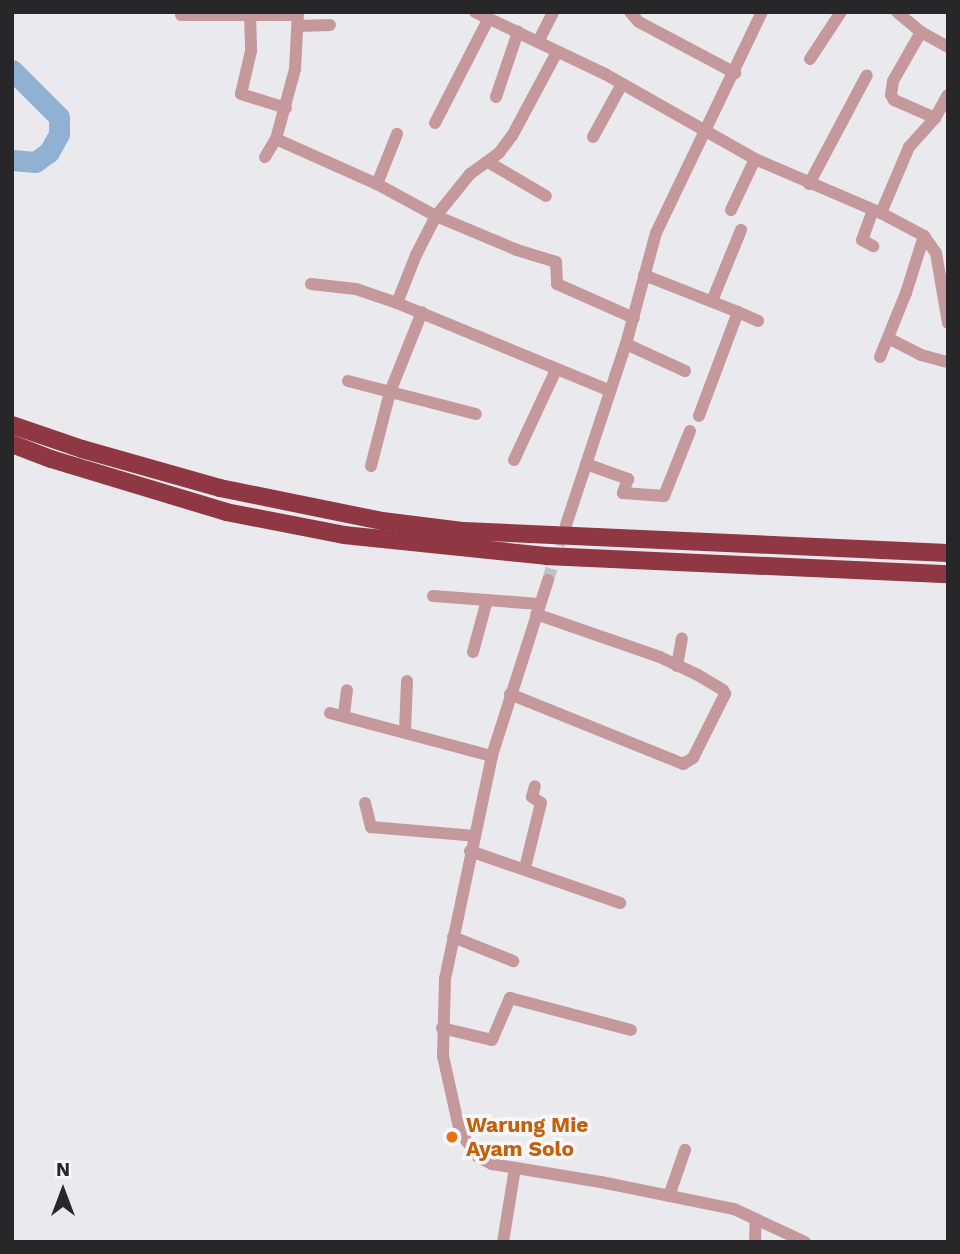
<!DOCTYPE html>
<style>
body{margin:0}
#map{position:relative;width:960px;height:1254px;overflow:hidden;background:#eaeaee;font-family:"Work Sans",sans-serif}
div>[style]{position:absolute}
.river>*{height:21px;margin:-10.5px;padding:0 10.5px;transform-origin:10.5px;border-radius:10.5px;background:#90b1d1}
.minor-tunnel>*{height:12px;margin-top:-6px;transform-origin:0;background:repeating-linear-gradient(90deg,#c3c3c7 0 12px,transparent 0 18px)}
.minor>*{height:12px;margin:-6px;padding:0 6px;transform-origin:6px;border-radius:6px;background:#c5999c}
.highway>*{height:18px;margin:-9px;padding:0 9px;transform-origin:9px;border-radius:9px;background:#8f3844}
.dots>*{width:19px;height:19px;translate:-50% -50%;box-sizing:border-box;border:4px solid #f7f7fc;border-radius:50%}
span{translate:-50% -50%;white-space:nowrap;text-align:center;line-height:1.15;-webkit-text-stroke:7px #f7f7fc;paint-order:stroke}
.food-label{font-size:21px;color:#c56008;font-weight:700}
.left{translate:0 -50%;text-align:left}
.frame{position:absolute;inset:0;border:14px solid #272729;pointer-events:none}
.north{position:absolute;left:28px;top:1156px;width:70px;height:70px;-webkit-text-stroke:5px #f7f7fc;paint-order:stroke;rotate:0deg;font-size:19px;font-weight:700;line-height:28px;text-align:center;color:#272729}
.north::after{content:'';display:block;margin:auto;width:24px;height:32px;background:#272729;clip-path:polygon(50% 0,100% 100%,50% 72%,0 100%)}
</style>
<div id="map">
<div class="river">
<div style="left:12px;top:70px;width:66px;rotate:45deg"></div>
<div style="left:59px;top:117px;width:17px;rotate:90deg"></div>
<div style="left:59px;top:134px;width:21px;rotate:119deg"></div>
<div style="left:49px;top:152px;width:17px;rotate:144deg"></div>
<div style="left:35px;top:162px;width:23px;rotate:-175deg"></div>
</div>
<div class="minor-tunnel">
<div style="left:548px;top:580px;width:54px;rotate:-72.9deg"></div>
</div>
<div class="minor">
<div style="left:475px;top:12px;width:144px;rotate:25.5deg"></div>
<div style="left:605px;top:74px;width:172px;rotate:29.5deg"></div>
<div style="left:755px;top:159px;width:137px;rotate:23.2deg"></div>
<div style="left:881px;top:213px;width:49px;rotate:28.1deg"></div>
<div style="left:924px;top:236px;width:21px;rotate:55deg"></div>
<div style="left:936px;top:253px;width:71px;rotate:80.3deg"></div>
<div style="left:630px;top:12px;width:13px;rotate:48deg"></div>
<div style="left:639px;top:22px;width:109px;rotate:28deg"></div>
<div style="left:897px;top:12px;width:31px;rotate:40deg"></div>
<div style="left:921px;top:32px;width:31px;rotate:29deg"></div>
<div style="left:181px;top:15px;width:117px"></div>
<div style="left:250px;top:16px;width:35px;rotate:88deg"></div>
<div style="left:251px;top:51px;width:44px;rotate:103.1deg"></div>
<div style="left:241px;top:94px;width:47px;rotate:17.3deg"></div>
<div style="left:298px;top:26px;width:32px;rotate:-2deg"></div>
<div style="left:921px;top:32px;width:56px;rotate:119.7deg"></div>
<div style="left:893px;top:81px;width:14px;rotate:98deg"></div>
<div style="left:891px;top:95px;width:6px;rotate:59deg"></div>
<div style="left:894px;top:100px;width:45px;rotate:23.7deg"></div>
<div style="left:538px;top:42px;width:34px;rotate:-63deg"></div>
<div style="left:810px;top:59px;width:56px;rotate:-56.6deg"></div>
<div style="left:496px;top:97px;width:69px;rotate:-71.3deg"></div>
<div style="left:435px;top:123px;width:118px;rotate:-62.8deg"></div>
<div style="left:593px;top:137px;width:60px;rotate:-61.3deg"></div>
<div style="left:276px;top:139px;width:111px;rotate:24deg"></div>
<div style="left:377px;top:184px;width:67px;rotate:28.5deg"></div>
<div style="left:436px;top:216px;width:88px;rotate:22.8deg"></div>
<div style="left:517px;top:250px;width:41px;rotate:17.1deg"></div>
<div style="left:556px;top:262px;width:22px;rotate:87deg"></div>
<div style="left:557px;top:284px;width:84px;rotate:23.8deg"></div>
<div style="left:265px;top:157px;width:21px;rotate:-59deg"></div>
<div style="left:276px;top:139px;width:73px;rotate:-74.8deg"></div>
<div style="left:295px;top:69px;width:57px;rotate:-87deg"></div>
<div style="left:488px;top:162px;width:67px;rotate:30.4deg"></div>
<div style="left:377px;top:184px;width:54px;rotate:-68.2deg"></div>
<div style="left:809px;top:184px;width:123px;rotate:-62deg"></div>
<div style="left:731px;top:210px;width:56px;rotate:-64.8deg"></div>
<div style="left:873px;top:210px;width:32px;rotate:110deg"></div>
<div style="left:862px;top:240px;width:13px;rotate:29deg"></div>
<div style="left:881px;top:213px;width:72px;rotate:-67deg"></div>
<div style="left:909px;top:147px;width:39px;rotate:-48deg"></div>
<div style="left:935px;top:118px;width:26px;rotate:-61deg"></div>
<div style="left:644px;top:275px;width:101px;rotate:21.5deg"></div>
<div style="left:738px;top:312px;width:111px;rotate:110.6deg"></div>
<div style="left:311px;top:284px;width:45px;rotate:6.3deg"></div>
<div style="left:356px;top:289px;width:43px;rotate:18.9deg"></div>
<div style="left:397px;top:303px;width:230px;rotate:22.4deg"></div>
<div style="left:712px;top:301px;width:77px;rotate:-67.8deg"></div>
<div style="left:397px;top:303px;width:52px;rotate:-68.4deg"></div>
<div style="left:416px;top:255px;width:44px;rotate:-62.9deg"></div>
<div style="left:436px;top:216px;width:54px;rotate:-51deg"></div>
<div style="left:470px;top:174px;width:36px;rotate:-36deg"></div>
<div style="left:499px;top:153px;width:21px;rotate:-53deg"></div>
<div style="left:512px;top:136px;width:95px;rotate:-61.8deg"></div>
<div style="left:738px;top:312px;width:22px;rotate:24deg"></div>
<div style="left:888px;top:338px;width:37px;rotate:27deg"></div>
<div style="left:921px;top:355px;width:28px;rotate:15deg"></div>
<div style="left:626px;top:344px;width:65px;rotate:24.6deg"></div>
<div style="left:880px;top:357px;width:69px;rotate:-67.9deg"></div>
<div style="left:906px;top:293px;width:60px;rotate:-72.5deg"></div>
<div style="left:348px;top:381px;width:132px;rotate:14.5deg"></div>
<div style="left:514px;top:460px;width:99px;rotate:-65deg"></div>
<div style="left:586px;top:464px;width:45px;rotate:19.7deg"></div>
<div style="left:628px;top:479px;width:15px;rotate:110deg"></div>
<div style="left:623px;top:493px;width:41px;rotate:4.2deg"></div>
<div style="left:664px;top:496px;width:70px;rotate:-68.2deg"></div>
<div style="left:371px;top:466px;width:76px;rotate:-75.6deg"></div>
<div style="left:390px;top:392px;width:86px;rotate:-68.2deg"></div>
<div style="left:566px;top:525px;width:191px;rotate:-71.7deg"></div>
<div style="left:626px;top:344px;width:115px;rotate:-74.9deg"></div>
<div style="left:656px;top:233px;width:245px;rotate:-64.4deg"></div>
<div style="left:548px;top:580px;width:185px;rotate:107.7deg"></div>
<div style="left:492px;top:756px;width:228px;rotate:101.9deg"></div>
<div style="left:445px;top:979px;width:77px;rotate:91.5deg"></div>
<div style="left:443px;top:1056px;width:78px;rotate:77.4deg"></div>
<div style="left:460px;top:1132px;width:31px;rotate:54deg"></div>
<div style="left:478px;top:1157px;width:16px;rotate:27deg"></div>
<div style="left:492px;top:1164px;width:110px;rotate:9.4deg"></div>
<div style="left:601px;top:1182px;width:136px;rotate:11.5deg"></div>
<div style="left:734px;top:1209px;width:78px;rotate:24.9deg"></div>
<div style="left:433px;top:596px;width:106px;rotate:4.3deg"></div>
<div style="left:473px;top:652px;width:54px;rotate:-74.9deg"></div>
<div style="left:677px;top:666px;width:28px;rotate:-80deg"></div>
<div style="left:510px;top:694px;width:187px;rotate:22deg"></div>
<div style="left:683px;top:764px;width:12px;rotate:-31deg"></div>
<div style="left:693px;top:758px;width:72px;rotate:-63.4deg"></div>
<div style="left:725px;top:694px;width:4px;rotate:-117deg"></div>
<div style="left:723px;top:690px;width:29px;rotate:-149deg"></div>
<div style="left:698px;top:675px;width:42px;rotate:-154.7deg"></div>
<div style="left:660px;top:657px;width:131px;rotate:-160.9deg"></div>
<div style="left:330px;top:713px;width:168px;rotate:14.9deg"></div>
<div style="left:344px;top:714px;width:24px;rotate:-83deg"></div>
<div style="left:405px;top:731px;width:50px;rotate:-87.7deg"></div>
<div style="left:365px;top:803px;width:25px;rotate:76deg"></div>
<div style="left:371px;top:827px;width:104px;rotate:4.9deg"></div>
<div style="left:470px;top:851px;width:159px;rotate:19.1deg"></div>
<div style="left:525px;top:868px;width:67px;rotate:-76.2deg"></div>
<div style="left:541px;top:803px;width:11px;rotate:-146deg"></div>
<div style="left:532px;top:797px;width:11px;rotate:-75deg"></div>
<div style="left:453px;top:937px;width:65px;rotate:21.8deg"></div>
<div style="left:442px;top:1028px;width:51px;rotate:13.5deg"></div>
<div style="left:492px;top:1040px;width:46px;rotate:-66.8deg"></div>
<div style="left:510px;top:998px;width:125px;rotate:14.8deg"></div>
<div style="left:669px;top:1196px;width:49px;rotate:-70.8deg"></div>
<div style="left:503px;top:1242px;width:75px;rotate:-80.8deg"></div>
<div style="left:755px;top:1242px;width:23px;rotate:-88deg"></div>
</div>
<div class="highway">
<div style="left:12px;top:425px;width:74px;rotate:18.9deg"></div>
<div style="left:82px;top:449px;width:143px;rotate:15.8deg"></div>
<div style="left:220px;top:488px;width:165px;rotate:11.5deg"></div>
<div style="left:382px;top:521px;width:83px;rotate:7deg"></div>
<div style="left:464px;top:531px;width:484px;rotate:2.6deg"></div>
<div style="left:12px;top:444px;width:42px;rotate:21deg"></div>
<div style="left:51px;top:459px;width:183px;rotate:16.8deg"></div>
<div style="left:226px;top:512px;width:120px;rotate:11deg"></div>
<div style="left:344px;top:535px;width:203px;rotate:5.9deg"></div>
<div style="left:546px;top:556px;width:402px;rotate:2.6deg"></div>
</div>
<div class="dots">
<div style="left:452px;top:1137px;background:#e8710a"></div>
</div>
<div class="food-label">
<span class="left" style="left:466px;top:1137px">Warung Mie<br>Ayam Solo</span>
</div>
<div class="frame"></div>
<div class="north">N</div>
</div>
